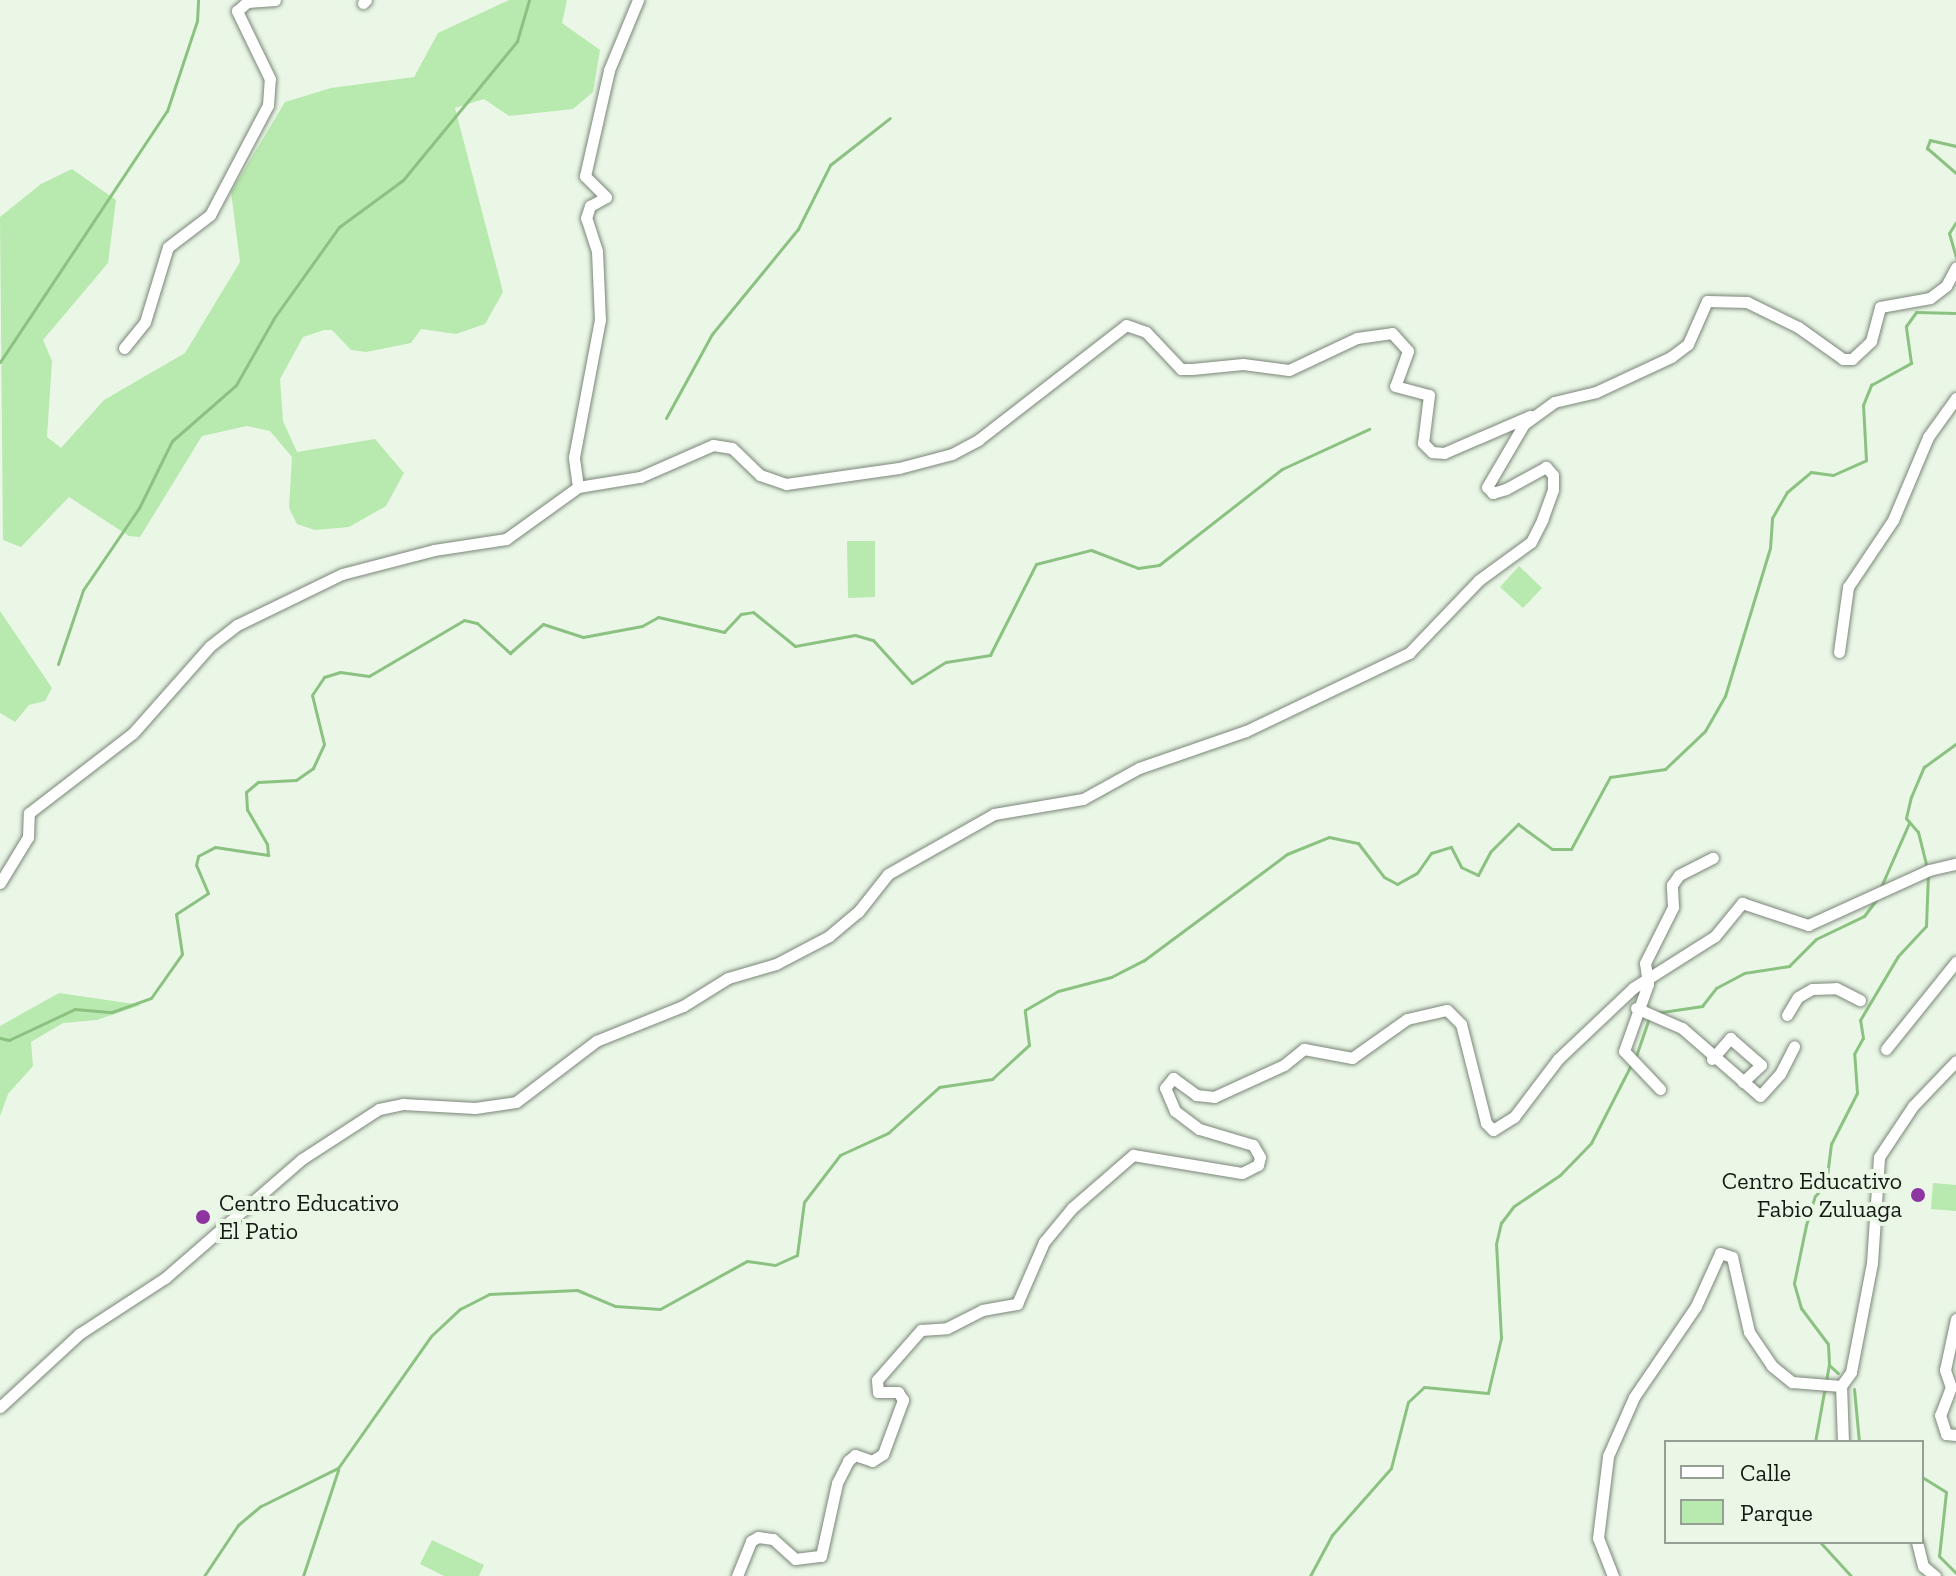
<!DOCTYPE html>
<style>
body{margin:0}
#map{position:relative;width:1956px;height:1576px;overflow:hidden;background:#eaf7e7;font-family:"Zilla Slab",serif}
div>[style]{position:absolute}
.green>*{inset:0;background:#b8e9ae}
.stream>*{height:3px;margin:-1.5px;padding:0 1.5px;transform-origin:1.5px;border-radius:1.5px;background:#8cc281}
.roads{filter:drop-shadow(0 0 2px #7a8678) drop-shadow(0 0 2px #7a8678)}
.minor>*{height:11px;margin:-5.5px;padding:0 5.5px;transform-origin:5.5px;border-radius:5.5px;background:#fff}
.dots>*{width:22px;height:22px;translate:-50% -50%;box-sizing:border-box;border:4px solid #eaf7e7;border-radius:50%}
span{translate:-50% -50%;white-space:nowrap;text-align:center;line-height:1.15;-webkit-text-stroke:8px #eaf7e7;paint-order:stroke}
.poi-label{font-size:24px;color:#151a14}
.right{translate:-100% -50%;text-align:right}
.left{translate:0 -50%;text-align:left}
.legend{position:absolute;left:1664px;top:1440px;width:260px;height:104px;box-sizing:border-box;background:#eaf7e7;border:2px solid #959f93;margin:0;padding:10px 14px;list-style:none;font-size:24px;color:#151a14}
.legend li{display:flex;align-items:center;gap:16px;height:40px}
.legend b{width:40px;border:2px solid #959f93}
</style>
<div id="map">
<div class="green">
<div style="clip-path:polygon(509px 0,567px 0,562px 23px,600px 50px,593px 92px,573px 109px,509px 116px,484px 99px,455px 108px,503px 292px,485px 324px,456px 334px,421px 329px,411px 343px,366px 352px,351px 350px,332px 330px,324px 330px,303px 337px,280px 379px,283px 421px,297px 452px,375px 439px,404px 473px,386px 506px,349px 527px,315px 530px,297px 524px,289px 508px,292px 457px,270px 431px,247px 426px,202px 436px,140px 537px,129px 536px,69px 497px,21px 547px,3px 540px,0 217px,41px 184px,72px 169px,116px 200px,108px 263px,43px 340px,52px 361px,47px 437px,61px 448px,104px 400px,185px 353px,240px 262px,231px 192px,285px 102px,331px 88px,414px 77px,438px 33px)"></div>
<div style="clip-path:polygon(847px 541px,875px 541px,875px 597px,848px 598px)"></div>
<div style="clip-path:polygon(1519px 566px,1542px 588px,1523px 608px,1500px 587px)"></div>
<div style="clip-path:polygon(0 611px,52px 688px,45px 701px,29px 705px,15px 722px,0 713px)"></div>
<div style="clip-path:polygon(59px 993px,141px 1005px,97px 1020px,63px 1023px,31px 1042px,33px 1066px,8px 1094px,0 1116px,0 1026px)"></div>
<div style="clip-path:polygon(1933px 1183px,1956px 1185px,1956px 1211px,1931px 1209px)"></div>
<div style="clip-path:polygon(432px 1540px,484px 1565px,479px 1576px,444px 1576px,420px 1564px)"></div>
</div>
<div class="stream">
<div style="left:1956px;top:146px;width:27px;rotate:-167deg"></div>
<div style="left:1930px;top:140px;width:9px;rotate:111deg"></div>
<div style="left:1927px;top:148px;width:38px;rotate:41deg"></div>
<div style="left:1956px;top:222px;width:13px;rotate:122deg"></div>
<div style="left:1949px;top:233px;width:26px;rotate:74deg"></div>
<div style="left:0;top:362px;width:301px;rotate:-56.4deg"></div>
<div style="left:167px;top:111px;width:95px;rotate:-71.6deg"></div>
<div style="left:197px;top:21px;width:21px;rotate:-87deg"></div>
<div style="left:666px;top:418px;width:96px;rotate:-61.3deg"></div>
<div style="left:712px;top:334px;width:136px;rotate:-50.7deg"></div>
<div style="left:798px;top:229px;width:72px;rotate:-63.4deg"></div>
<div style="left:830px;top:165px;width:76px;rotate:-38.1deg"></div>
<div style="left:58px;top:664px;width:78px;rotate:-71.3deg"></div>
<div style="left:83px;top:590px;width:99px;rotate:-55.7deg"></div>
<div style="left:139px;top:508px;width:75px;rotate:-63.8deg"></div>
<div style="left:172px;top:441px;width:85px;rotate:-41.2deg"></div>
<div style="left:236px;top:385px;width:77px;rotate:-60.4deg"></div>
<div style="left:274px;top:318px;width:112px;rotate:-54.5deg"></div>
<div style="left:339px;top:227px;width:79px;rotate:-36.3deg"></div>
<div style="left:403px;top:180px;width:180px;rotate:-50.6deg"></div>
<div style="left:517px;top:41px;width:43px;rotate:-73.7deg"></div>
<div style="left:1927px;top:868px;width:37px;rotate:-104deg"></div>
<div style="left:1918px;top:832px;width:18px;rotate:-131deg"></div>
<div style="left:1906px;top:818px;width:22px;rotate:-77deg"></div>
<div style="left:1911px;top:797px;width:33px;rotate:-67deg"></div>
<div style="left:1924px;top:767px;width:39px;rotate:-36deg"></div>
<div style="left:1880px;top:889px;width:72px;rotate:-66.3deg"></div>
<div style="left:1655px;top:1013px;width:48px;rotate:-8.5deg"></div>
<div style="left:1702px;top:1006px;width:23px;rotate:-52deg"></div>
<div style="left:1716px;top:988px;width:32px;rotate:-28deg"></div>
<div style="left:1744px;top:973px;width:46px;rotate:-8.8deg"></div>
<div style="left:1789px;top:966px;width:38px;rotate:-45deg"></div>
<div style="left:1816px;top:939px;width:53px;rotate:-25.6deg"></div>
<div style="left:1864px;top:916px;width:20px;rotate:-53deg"></div>
<div style="left:0;top:1038px;width:9px;rotate:13deg"></div>
<div style="left:9px;top:1040px;width:73px;rotate:-25.2deg"></div>
<div style="left:75px;top:1009px;width:37px;rotate:5deg"></div>
<div style="left:112px;top:1012px;width:41px;rotate:-19.7deg"></div>
<div style="left:151px;top:998px;width:54px;rotate:-54.8deg"></div>
<div style="left:182px;top:954px;width:40px;rotate:-98.5deg"></div>
<div style="left:176px;top:914px;width:38px;rotate:-33deg"></div>
<div style="left:208px;top:893px;width:30px;rotate:-113deg"></div>
<div style="left:196px;top:865px;width:9px;rotate:-77deg"></div>
<div style="left:198px;top:856px;width:19px;rotate:-28deg"></div>
<div style="left:215px;top:847px;width:54px;rotate:8.6deg"></div>
<div style="left:268px;top:855px;width:11px;rotate:-95deg"></div>
<div style="left:267px;top:844px;width:39px;rotate:-120deg"></div>
<div style="left:247px;top:810px;width:18px;rotate:-93deg"></div>
<div style="left:246px;top:792px;width:16px;rotate:-40deg"></div>
<div style="left:258px;top:782px;width:38px;rotate:-3deg"></div>
<div style="left:296px;top:780px;width:21px;rotate:-35deg"></div>
<div style="left:313px;top:768px;width:26px;rotate:-65deg"></div>
<div style="left:324px;top:744px;width:50px;rotate:-103.8deg"></div>
<div style="left:312px;top:695px;width:22px;rotate:-56deg"></div>
<div style="left:324px;top:677px;width:17px;rotate:-17deg"></div>
<div style="left:340px;top:672px;width:29px;rotate:8deg"></div>
<div style="left:369px;top:676px;width:110px;rotate:-30.5deg"></div>
<div style="left:464px;top:620px;width:13px;rotate:13deg"></div>
<div style="left:477px;top:623px;width:45px;rotate:42.3deg"></div>
<div style="left:510px;top:653px;width:44px;rotate:-41.3deg"></div>
<div style="left:543px;top:624px;width:42px;rotate:18deg"></div>
<div style="left:583px;top:637px;width:60px;rotate:-10.6deg"></div>
<div style="left:642px;top:626px;width:18px;rotate:-29deg"></div>
<div style="left:658px;top:617px;width:68px;rotate:12.8deg"></div>
<div style="left:724px;top:632px;width:25px;rotate:-47deg"></div>
<div style="left:741px;top:614px;width:12px;rotate:-9deg"></div>
<div style="left:753px;top:612px;width:54px;rotate:39deg"></div>
<div style="left:795px;top:646px;width:61px;rotate:-10.4deg"></div>
<div style="left:855px;top:635px;width:19px;rotate:16deg"></div>
<div style="left:873px;top:640px;width:58px;rotate:47.8deg"></div>
<div style="left:912px;top:683px;width:40px;rotate:-32deg"></div>
<div style="left:946px;top:662px;width:45px;rotate:-9deg"></div>
<div style="left:990px;top:655px;width:102px;rotate:-63.2deg"></div>
<div style="left:1036px;top:564px;width:57px;rotate:-14.3deg"></div>
<div style="left:1091px;top:550px;width:50px;rotate:21deg"></div>
<div style="left:1138px;top:568px;width:21px;rotate:-8deg"></div>
<div style="left:1159px;top:565px;width:156px;rotate:-38deg"></div>
<div style="left:1282px;top:469px;width:96px;rotate:-24.7deg"></div>
<div style="left:1636px;top:1056px;width:40px;rotate:-71.1deg"></div>
<div style="left:1829px;top:1365px;width:12px;rotate:42deg"></div>
<div style="left:1854px;top:1389px;width:53px;rotate:84.6deg"></div>
<div style="left:1815px;top:1442px;width:79px;rotate:-79.8deg"></div>
<div style="left:1829px;top:1364px;width:20px;rotate:-93deg"></div>
<div style="left:1828px;top:1344px;width:45px;rotate:-126.9deg"></div>
<div style="left:1801px;top:1308px;width:26px;rotate:-106deg"></div>
<div style="left:1794px;top:1283px;width:59px;rotate:-78.3deg"></div>
<div style="left:1806px;top:1225px;width:30px;rotate:-73deg"></div>
<div style="left:1815px;top:1196px;width:16px;rotate:-47deg"></div>
<div style="left:1826px;top:1184px;width:40px;rotate:-82.9deg"></div>
<div style="left:1831px;top:1144px;width:57px;rotate:-63deg"></div>
<div style="left:1857px;top:1093px;width:39px;rotate:-94deg"></div>
<div style="left:1854px;top:1054px;width:18px;rotate:-61deg"></div>
<div style="left:1863px;top:1038px;width:18px;rotate:-99deg"></div>
<div style="left:1860px;top:1020px;width:74px;rotate:-59.3deg"></div>
<div style="left:1898px;top:956px;width:41px;rotate:-47deg"></div>
<div style="left:1926px;top:926px;width:51px;rotate:-87.8deg"></div>
<div style="left:1922px;top:1477px;width:28px;rotate:32deg"></div>
<div style="left:1946px;top:1492px;width:64px;rotate:96.2deg"></div>
<div style="left:1939px;top:1556px;width:24px;rotate:45deg"></div>
<div style="left:1820px;top:1542px;width:46px;rotate:47.6deg"></div>
<div style="left:204px;top:1576px;width:61px;rotate:-56.3deg"></div>
<div style="left:238px;top:1525px;width:30px;rotate:-40deg"></div>
<div style="left:261px;top:1506px;width:86px;rotate:-26.3deg"></div>
<div style="left:338px;top:1468px;width:161px;rotate:-54.8deg"></div>
<div style="left:431px;top:1336px;width:40px;rotate:-43deg"></div>
<div style="left:460px;top:1309px;width:33px;rotate:-27deg"></div>
<div style="left:489px;top:1294px;width:88px;rotate:-2.6deg"></div>
<div style="left:577px;top:1290px;width:41px;rotate:22.8deg"></div>
<div style="left:615px;top:1306px;width:45px;rotate:3.8deg"></div>
<div style="left:660px;top:1309px;width:99px;rotate:-28.9deg"></div>
<div style="left:747px;top:1261px;width:28px;rotate:8deg"></div>
<div style="left:775px;top:1265px;width:24px;rotate:-24deg"></div>
<div style="left:797px;top:1255px;width:53px;rotate:-82.5deg"></div>
<div style="left:804px;top:1202px;width:59px;rotate:-52.5deg"></div>
<div style="left:840px;top:1155px;width:53px;rotate:-24.6deg"></div>
<div style="left:888px;top:1133px;width:69px;rotate:-42deg"></div>
<div style="left:939px;top:1087px;width:54px;rotate:-8.6deg"></div>
<div style="left:992px;top:1079px;width:50px;rotate:-42.6deg"></div>
<div style="left:1029px;top:1045px;width:35px;rotate:-97deg"></div>
<div style="left:1025px;top:1010px;width:38px;rotate:-30deg"></div>
<div style="left:1058px;top:991px;width:55px;rotate:-14.8deg"></div>
<div style="left:1111px;top:977px;width:36px;rotate:-27deg"></div>
<div style="left:1143px;top:961px;width:179px;rotate:-36.6deg"></div>
<div style="left:1287px;top:854px;width:45px;rotate:-22deg"></div>
<div style="left:1329px;top:837px;width:30px;rotate:12deg"></div>
<div style="left:1358px;top:843px;width:43px;rotate:52.6deg"></div>
<div style="left:1384px;top:877px;width:15px;rotate:28deg"></div>
<div style="left:1397px;top:884px;width:23px;rotate:-29deg"></div>
<div style="left:1417px;top:873px;width:24px;rotate:-55deg"></div>
<div style="left:1431px;top:853px;width:21px;rotate:-17deg"></div>
<div style="left:1451px;top:847px;width:22px;rotate:63deg"></div>
<div style="left:1461px;top:867px;width:19px;rotate:25deg"></div>
<div style="left:1478px;top:875px;width:26px;rotate:-62deg"></div>
<div style="left:1490px;top:852px;width:40px;rotate:-45deg"></div>
<div style="left:1518px;top:824px;width:42px;rotate:36.3deg"></div>
<div style="left:1552px;top:849px;width:19px"></div>
<div style="left:1571px;top:849px;width:82px;rotate:-61.6deg"></div>
<div style="left:1610px;top:777px;width:56px;rotate:-8.3deg"></div>
<div style="left:1665px;top:769px;width:55px;rotate:-43.5deg"></div>
<div style="left:1705px;top:731px;width:40px;rotate:-60.3deg"></div>
<div style="left:1725px;top:696px;width:155px;rotate:-73.1deg"></div>
<div style="left:1770px;top:548px;width:30px;rotate:-86deg"></div>
<div style="left:1772px;top:518px;width:30px;rotate:-60deg"></div>
<div style="left:1787px;top:492px;width:31px;rotate:-40deg"></div>
<div style="left:1811px;top:472px;width:22px;rotate:8deg"></div>
<div style="left:1833px;top:475px;width:36px;rotate:-24deg"></div>
<div style="left:1866px;top:460px;width:55px;rotate:-93.1deg"></div>
<div style="left:1863px;top:405px;width:22px;rotate:-68deg"></div>
<div style="left:1871px;top:385px;width:46px;rotate:-28.8deg"></div>
<div style="left:1911px;top:363px;width:37px;rotate:-98deg"></div>
<div style="left:1906px;top:326px;width:17px;rotate:-54deg"></div>
<div style="left:1916px;top:312px;width:40px;rotate:1.4deg"></div>
<div style="left:303px;top:1576px;width:112px;rotate:-71.7deg"></div>
<div style="left:1310px;top:1576px;width:47px;rotate:-61.8deg"></div>
<div style="left:1332px;top:1535px;width:89px;rotate:-48.6deg"></div>
<div style="left:1391px;top:1468px;width:68px;rotate:-75.6deg"></div>
<div style="left:1408px;top:1402px;width:22px;rotate:-43deg"></div>
<div style="left:1424px;top:1387px;width:64px;rotate:5.4deg"></div>
<div style="left:1488px;top:1393px;width:57px;rotate:-76.7deg"></div>
<div style="left:1501px;top:1338px;width:94px;rotate:-93deg"></div>
<div style="left:1496px;top:1244px;width:22px;rotate:-77deg"></div>
<div style="left:1501px;top:1223px;width:21px;rotate:-53deg"></div>
<div style="left:1514px;top:1206px;width:55px;rotate:-34deg"></div>
<div style="left:1560px;top:1175px;width:45px;rotate:-45.9deg"></div>
<div style="left:1591px;top:1143px;width:90px;rotate:-62.9deg"></div>
</div>
<div class="roads">
<div class="minor">
<div style="left:363px;top:3px;width:4px;rotate:-45deg"></div>
<div style="left:124px;top:348px;width:33px;rotate:-51deg"></div>
<div style="left:145px;top:322px;width:78px;rotate:-73deg"></div>
<div style="left:168px;top:247px;width:53px;rotate:-37.3deg"></div>
<div style="left:210px;top:215px;width:124px;rotate:-62.2deg"></div>
<div style="left:268px;top:105px;width:26px;rotate:-86deg"></div>
<div style="left:270px;top:79px;width:76px;rotate:-115.9deg"></div>
<div style="left:237px;top:11px;width:13px;rotate:-42deg"></div>
<div style="left:247px;top:2px;width:28px;rotate:-4deg"></div>
<div style="left:578px;top:487px;width:30px;rotate:-98deg"></div>
<div style="left:574px;top:457px;width:139px;rotate:-79.3deg"></div>
<div style="left:600px;top:320px;width:69px;rotate:-92.5deg"></div>
<div style="left:597px;top:251px;width:35px;rotate:-108deg"></div>
<div style="left:586px;top:218px;width:13px;rotate:-72deg"></div>
<div style="left:590px;top:206px;width:18px;rotate:-29deg"></div>
<div style="left:606px;top:197px;width:30px;rotate:-135deg"></div>
<div style="left:585px;top:176px;width:109px;rotate:-77.2deg"></div>
<div style="left:609px;top:70px;width:76px;rotate:-67.5deg"></div>
<div style="left:1839px;top:652px;width:66px;rotate:-82.1deg"></div>
<div style="left:1848px;top:587px;width:81px;rotate:-56.1deg"></div>
<div style="left:1893px;top:520px;width:90px;rotate:-67.1deg"></div>
<div style="left:1928px;top:437px;width:48px;rotate:-54.3deg"></div>
<div style="left:0;top:883px;width:54px;rotate:-58.7deg"></div>
<div style="left:28px;top:837px;width:24px;rotate:-88deg"></div>
<div style="left:29px;top:813px;width:131px;rotate:-37.6deg"></div>
<div style="left:133px;top:733px;width:116px;rotate:-48.5deg"></div>
<div style="left:210px;top:646px;width:34px;rotate:-38deg"></div>
<div style="left:237px;top:625px;width:117px;rotate:-25.9deg"></div>
<div style="left:342px;top:574px;width:95px;rotate:-14.6deg"></div>
<div style="left:434px;top:550px;width:73px;rotate:-8.7deg"></div>
<div style="left:506px;top:539px;width:89px;rotate:-35.8deg"></div>
<div style="left:578px;top:487px;width:63px;rotate:-9.2deg"></div>
<div style="left:640px;top:477px;width:80px;rotate:-23.7deg"></div>
<div style="left:713px;top:445px;width:19px;rotate:9deg"></div>
<div style="left:732px;top:448px;width:39px;rotate:44deg"></div>
<div style="left:760px;top:475px;width:28px;rotate:19deg"></div>
<div style="left:786px;top:484px;width:114px;rotate:-8.1deg"></div>
<div style="left:899px;top:468px;width:55px;rotate:-14.8deg"></div>
<div style="left:952px;top:454px;width:30px;rotate:-28deg"></div>
<div style="left:978px;top:440px;width:187px;rotate:-37.8deg"></div>
<div style="left:1126px;top:325px;width:21px;rotate:19deg"></div>
<div style="left:1146px;top:332px;width:51px;rotate:46.6deg"></div>
<div style="left:1181px;top:369px;width:11px"></div>
<div style="left:1192px;top:369px;width:51px;rotate:-5.6deg"></div>
<div style="left:1243px;top:364px;width:46px;rotate:7.4deg"></div>
<div style="left:1289px;top:370px;width:75px;rotate:-25.2deg"></div>
<div style="left:1357px;top:338px;width:35px;rotate:-8deg"></div>
<div style="left:1392px;top:333px;width:24px;rotate:48deg"></div>
<div style="left:1408px;top:351px;width:37px;rotate:110deg"></div>
<div style="left:1395px;top:386px;width:35px;rotate:15deg"></div>
<div style="left:1429px;top:395px;width:48px;rotate:97.1deg"></div>
<div style="left:1423px;top:443px;width:13px;rotate:45deg"></div>
<div style="left:1432px;top:452px;width:12px;rotate:5deg"></div>
<div style="left:1444px;top:453px;width:94px;rotate:-23.3deg"></div>
<div style="left:1636px;top:1008px;width:50px;rotate:23.5deg"></div>
<div style="left:1682px;top:1028px;width:103px;rotate:41.1deg"></div>
<div style="left:1760px;top:1096px;width:30px;rotate:-48deg"></div>
<div style="left:1780px;top:1074px;width:31px;rotate:-63deg"></div>
<div style="left:1787px;top:1015px;width:21px;rotate:-59deg"></div>
<div style="left:1798px;top:997px;width:16px;rotate:-30deg"></div>
<div style="left:1812px;top:989px;width:24px;rotate:-2deg"></div>
<div style="left:1836px;top:988px;width:27px;rotate:27deg"></div>
<div style="left:1886px;top:1049px;width:112px;rotate:-51.2deg"></div>
<div style="left:1712px;top:1059px;width:28px;rotate:-49deg"></div>
<div style="left:1730px;top:1038px;width:41px;rotate:41.1deg"></div>
<div style="left:1761px;top:1065px;width:25px;rotate:137deg"></div>
<div style="left:1660px;top:1089px;width:52px;rotate:-133.5deg"></div>
<div style="left:1624px;top:1051px;width:71px;rotate:-70.3deg"></div>
<div style="left:1648px;top:984px;width:21px;rotate:-98deg"></div>
<div style="left:1645px;top:963px;width:63px;rotate:-63.4deg"></div>
<div style="left:1673px;top:907px;width:22px;rotate:-93deg"></div>
<div style="left:1672px;top:885px;width:12px;rotate:-55deg"></div>
<div style="left:1679px;top:875px;width:38px;rotate:-27deg"></div>
<div style="left:1956px;top:1319px;width:52px;rotate:102.2deg"></div>
<div style="left:1945px;top:1370px;width:18px;rotate:71deg"></div>
<div style="left:1951px;top:1387px;width:30px;rotate:111deg"></div>
<div style="left:1940px;top:1415px;width:20px;rotate:72deg"></div>
<div style="left:1946px;top:1434px;width:10px;rotate:6deg"></div>
<div style="left:0;top:1407px;width:108px;rotate:-42.7deg"></div>
<div style="left:79px;top:1334px;width:103px;rotate:-33.1deg"></div>
<div style="left:165px;top:1278px;width:181px;rotate:-41deg"></div>
<div style="left:302px;top:1159px;width:92px;rotate:-33deg"></div>
<div style="left:379px;top:1109px;width:25px;rotate:-12deg"></div>
<div style="left:403px;top:1104px;width:72px;rotate:3.2deg"></div>
<div style="left:475px;top:1108px;width:41px;rotate:-8.3deg"></div>
<div style="left:516px;top:1102px;width:101px;rotate:-37.3deg"></div>
<div style="left:596px;top:1041px;width:94px;rotate:-21.9deg"></div>
<div style="left:683px;top:1006px;width:53px;rotate:-31.9deg"></div>
<div style="left:728px;top:978px;width:50px;rotate:-16.3deg"></div>
<div style="left:776px;top:964px;width:60px;rotate:-27.8deg"></div>
<div style="left:829px;top:936px;width:38px;rotate:-40deg"></div>
<div style="left:858px;top:912px;width:48px;rotate:-51.7deg"></div>
<div style="left:888px;top:874px;width:122px;rotate:-29.5deg"></div>
<div style="left:994px;top:814px;width:90px;rotate:-9.6deg"></div>
<div style="left:1083px;top:799px;width:64px;rotate:-29deg"></div>
<div style="left:1139px;top:768px;width:113px;rotate:-19.1deg"></div>
<div style="left:1246px;top:731px;width:181px;rotate:-25.6deg"></div>
<div style="left:1409px;top:653px;width:101px;rotate:-46.2deg"></div>
<div style="left:1479px;top:580px;width:64px;rotate:-36.2deg"></div>
<div style="left:1531px;top:542px;width:25px;rotate:-63deg"></div>
<div style="left:1542px;top:520px;width:32px;rotate:-70deg"></div>
<div style="left:1553px;top:490px;width:15px;rotate:-90deg"></div>
<div style="left:1553px;top:475px;width:11px;rotate:-131deg"></div>
<div style="left:1546px;top:467px;width:46px;rotate:151.2deg"></div>
<div style="left:1506px;top:489px;width:14px;rotate:163deg"></div>
<div style="left:1493px;top:493px;width:8px;rotate:-135deg"></div>
<div style="left:1487px;top:487px;width:73px;rotate:-59.6deg"></div>
<div style="left:1524px;top:424px;width:37px;rotate:-36deg"></div>
<div style="left:1554px;top:402px;width:43px;rotate:-13.4deg"></div>
<div style="left:1596px;top:392px;width:83px;rotate:-25deg"></div>
<div style="left:1671px;top:357px;width:21px;rotate:-37deg"></div>
<div style="left:1688px;top:344px;width:47px;rotate:-66.2deg"></div>
<div style="left:1707px;top:301px;width:40px;rotate:1.4deg"></div>
<div style="left:1747px;top:302px;width:57px;rotate:26.1deg"></div>
<div style="left:1798px;top:327px;width:55px;rotate:35.4deg"></div>
<div style="left:1843px;top:359px;width:9px"></div>
<div style="left:1852px;top:359px;width:26px;rotate:-43deg"></div>
<div style="left:1871px;top:341px;width:35px;rotate:-75deg"></div>
<div style="left:1880px;top:307px;width:51px;rotate:-10.2deg"></div>
<div style="left:1930px;top:298px;width:20px;rotate:-37deg"></div>
<div style="left:1946px;top:286px;width:21px;rotate:-62deg"></div>
<div style="left:1843px;top:1442px;width:56px;rotate:-92deg"></div>
<div style="left:1841px;top:1386px;width:17px;rotate:-54deg"></div>
<div style="left:1851px;top:1372px;width:111px;rotate:-79.1deg"></div>
<div style="left:1872px;top:1263px;width:106px;rotate:-86.2deg"></div>
<div style="left:1879px;top:1157px;width:61px;rotate:-56.3deg"></div>
<div style="left:1913px;top:1106px;width:62px;rotate:-46.3deg"></div>
<div style="left:1917px;top:1542px;width:25px;rotate:76deg"></div>
<div style="left:1923px;top:1566px;width:16px;rotate:40deg"></div>
<div style="left:737px;top:1576px;width:38px;rotate:-68deg"></div>
<div style="left:751px;top:1541px;width:8px;rotate:-30deg"></div>
<div style="left:758px;top:1537px;width:15px;rotate:8deg"></div>
<div style="left:773px;top:1539px;width:30px;rotate:42deg"></div>
<div style="left:795px;top:1559px;width:26px;rotate:-7deg"></div>
<div style="left:821px;top:1556px;width:75px;rotate:-77.6deg"></div>
<div style="left:837px;top:1483px;width:25px;rotate:-63deg"></div>
<div style="left:848px;top:1461px;width:9px;rotate:-41deg"></div>
<div style="left:855px;top:1455px;width:18px;rotate:19deg"></div>
<div style="left:872px;top:1461px;width:13px;rotate:-32deg"></div>
<div style="left:883px;top:1454px;width:58px;rotate:-69.7deg"></div>
<div style="left:903px;top:1400px;width:9px;rotate:-122deg"></div>
<div style="left:898px;top:1392px;width:20px;rotate:180deg"></div>
<div style="left:878px;top:1392px;width:12px;rotate:-95deg"></div>
<div style="left:877px;top:1380px;width:67px;rotate:-48.7deg"></div>
<div style="left:921px;top:1330px;width:26px;rotate:-4deg"></div>
<div style="left:947px;top:1328px;width:39px;rotate:-27deg"></div>
<div style="left:982px;top:1310px;width:36px;rotate:-10deg"></div>
<div style="left:1017px;top:1304px;width:68px;rotate:-66.5deg"></div>
<div style="left:1044px;top:1242px;width:44px;rotate:-50.5deg"></div>
<div style="left:1072px;top:1208px;width:81px;rotate:-41deg"></div>
<div style="left:1133px;top:1155px;width:110px;rotate:9.4deg"></div>
<div style="left:1242px;top:1173px;width:18px;rotate:-27deg"></div>
<div style="left:1258px;top:1165px;width:8px;rotate:-76deg"></div>
<div style="left:1260px;top:1157px;width:14px;rotate:-120deg"></div>
<div style="left:1253px;top:1145px;width:56px;rotate:-163.5deg"></div>
<div style="left:1199px;top:1129px;width:30px;rotate:-143deg"></div>
<div style="left:1175px;top:1111px;width:25px;rotate:-113deg"></div>
<div style="left:1165px;top:1088px;width:13px;rotate:-51deg"></div>
<div style="left:1173px;top:1078px;width:29px;rotate:36deg"></div>
<div style="left:1196px;top:1095px;width:18px;rotate:6deg"></div>
<div style="left:1214px;top:1097px;width:77px;rotate:-24.6deg"></div>
<div style="left:1284px;top:1065px;width:26px;rotate:-39deg"></div>
<div style="left:1304px;top:1049px;width:49px;rotate:10.6deg"></div>
<div style="left:1352px;top:1058px;width:67px;rotate:-35.3deg"></div>
<div style="left:1407px;top:1019px;width:41px;rotate:-12.7deg"></div>
<div style="left:1447px;top:1010px;width:20px;rotate:45deg"></div>
<div style="left:1461px;top:1024px;width:102px;rotate:75.8deg"></div>
<div style="left:1486px;top:1123px;width:10px;rotate:45deg"></div>
<div style="left:1493px;top:1130px;width:25px;rotate:-32deg"></div>
<div style="left:1514px;top:1117px;width:73px;rotate:-52.8deg"></div>
<div style="left:1558px;top:1059px;width:103px;rotate:-43.4deg"></div>
<div style="left:1633px;top:988px;width:97px;rotate:-32.4deg"></div>
<div style="left:1715px;top:936px;width:43px;rotate:-50.7deg"></div>
<div style="left:1742px;top:903px;width:70px;rotate:18.4deg"></div>
<div style="left:1808px;top:925px;width:133px;rotate:-24.4deg"></div>
<div style="left:1929px;top:870px;width:28px;rotate:-13deg"></div>
<div style="left:1613px;top:1576px;width:41px;rotate:-111.5deg"></div>
<div style="left:1598px;top:1538px;width:83px;rotate:-83deg"></div>
<div style="left:1608px;top:1456px;width:64px;rotate:-66.2deg"></div>
<div style="left:1634px;top:1397px;width:110px;rotate:-55.7deg"></div>
<div style="left:1696px;top:1306px;width:58px;rotate:-65.6deg"></div>
<div style="left:1720px;top:1253px;width:13px;rotate:18deg"></div>
<div style="left:1732px;top:1257px;width:77px;rotate:77.2deg"></div>
<div style="left:1749px;top:1332px;width:41px;rotate:55.9deg"></div>
<div style="left:1772px;top:1366px;width:26px;rotate:39deg"></div>
<div style="left:1792px;top:1382px;width:49px;rotate:4.7deg"></div>
</div>
</div>
<div class="dots">
<div style="left:1918px;top:1195px;background:#8e35a1"></div>
<div style="left:203px;top:1217px;background:#8e35a1"></div>
</div>
<div class="poi-label">
<span class="right" style="left:1902px;top:1195px">Centro Educativo<br>Fabio Zuluaga</span>
<span class="left" style="left:219px;top:1217px">Centro Educativo<br>El Patio</span>
</div>
<ul class="legend">
<li><b style="height:10px;background:#fff"></b>Calle</li>
<li><b style="height:22px;background:#b8e9ae"></b>Parque</li>
</ul>
</div>
